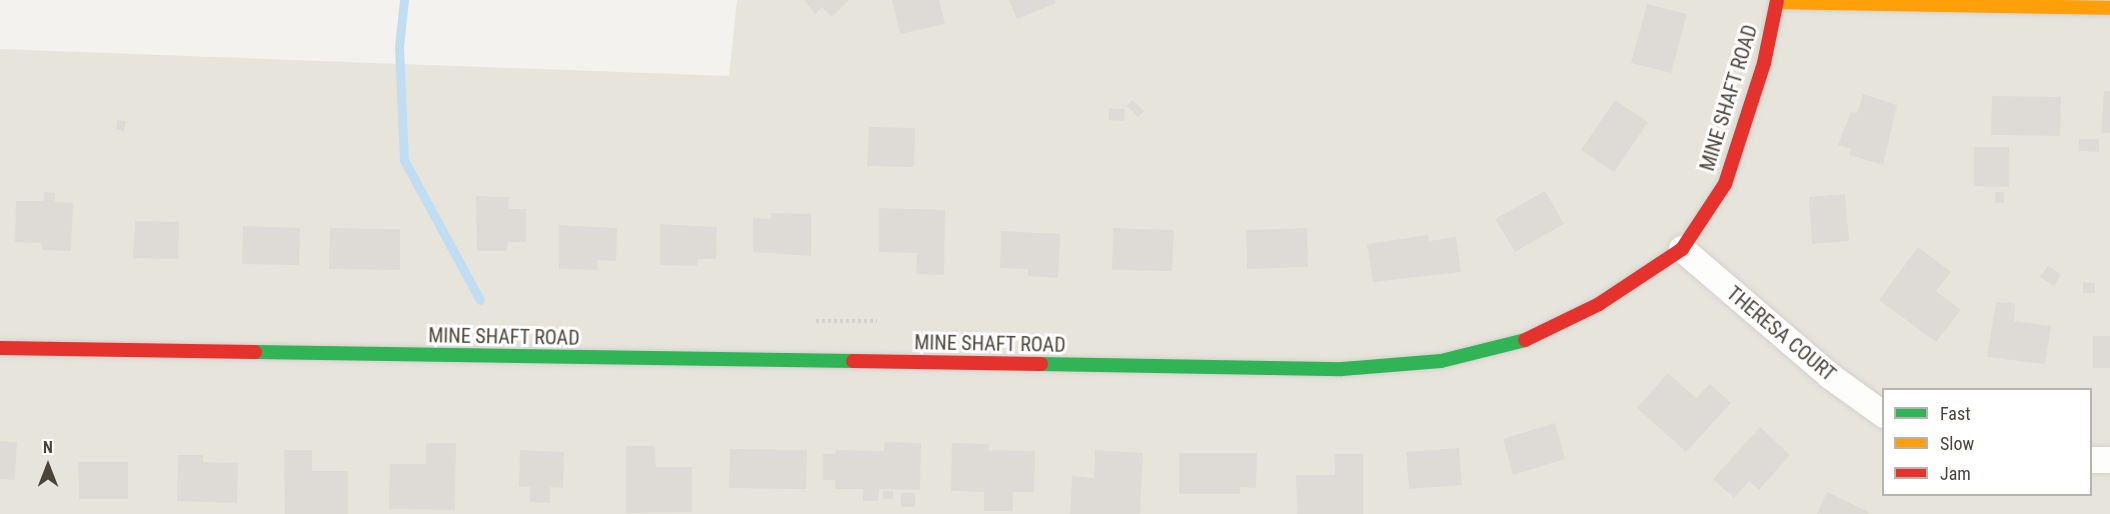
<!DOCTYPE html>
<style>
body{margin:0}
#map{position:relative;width:2110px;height:514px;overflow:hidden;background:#f4f2ee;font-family:"Roboto Condensed",sans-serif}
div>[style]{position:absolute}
.residential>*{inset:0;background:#e7e4dc}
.stream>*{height:9px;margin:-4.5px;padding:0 4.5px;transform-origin:4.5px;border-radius:4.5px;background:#c0ddf1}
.building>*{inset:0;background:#dedbd6}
.path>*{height:4px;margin-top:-2px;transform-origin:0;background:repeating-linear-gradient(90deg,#d3d2cc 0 3px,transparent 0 6px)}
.roads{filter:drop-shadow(0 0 2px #d2d0cb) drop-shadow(0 0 2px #d2d0cb)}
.street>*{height:26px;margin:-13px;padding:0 13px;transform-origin:13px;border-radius:13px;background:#fdfdfc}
.fast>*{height:14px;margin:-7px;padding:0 7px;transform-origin:7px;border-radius:7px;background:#30b455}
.slow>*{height:14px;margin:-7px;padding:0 7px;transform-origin:7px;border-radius:7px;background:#ff9f0a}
.jam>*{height:14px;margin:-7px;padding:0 7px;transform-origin:7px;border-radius:7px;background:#e5322d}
span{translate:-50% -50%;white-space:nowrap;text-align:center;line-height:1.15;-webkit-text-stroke:6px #fff;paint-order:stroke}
.street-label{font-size:20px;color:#4b4439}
.legend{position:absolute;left:1882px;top:388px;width:210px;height:108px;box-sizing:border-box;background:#fff;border:2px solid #b7b4b0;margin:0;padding:8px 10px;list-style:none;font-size:18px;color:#4b4439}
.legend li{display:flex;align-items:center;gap:12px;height:30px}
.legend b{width:30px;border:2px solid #b7b4b0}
.north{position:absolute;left:18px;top:436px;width:60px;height:60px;-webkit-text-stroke:4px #fff;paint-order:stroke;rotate:0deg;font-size:16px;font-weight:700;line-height:24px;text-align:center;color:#4b4439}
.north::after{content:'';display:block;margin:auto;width:21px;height:27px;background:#4b4439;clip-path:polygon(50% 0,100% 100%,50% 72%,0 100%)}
</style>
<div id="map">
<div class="residential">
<div style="clip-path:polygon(evenodd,737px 0,2110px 0,2110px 514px,0 514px,0 49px,729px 76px,737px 0,1884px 390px,2090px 390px,2090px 494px,1884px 494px,1884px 390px)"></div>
</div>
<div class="stream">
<div style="left:404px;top:0;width:47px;rotate:96.1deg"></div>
<div style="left:399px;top:47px;width:113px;rotate:87.5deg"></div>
<div style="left:404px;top:160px;width:159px;rotate:61.5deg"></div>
</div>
<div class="building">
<div style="clip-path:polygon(804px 0,849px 0,832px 17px,822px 7px,815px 14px)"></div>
<div style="clip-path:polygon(892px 0,939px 0,945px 24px,900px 34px)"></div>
<div style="clip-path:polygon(1009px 0,1055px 0,1056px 3px,1017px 19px)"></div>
<div style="clip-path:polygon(1647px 4px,1687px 14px,1671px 73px,1631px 63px)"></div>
<div style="clip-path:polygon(2104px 91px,2110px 91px,2110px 133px,2101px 133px)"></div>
<div style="clip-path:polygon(1863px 94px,1897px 105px,1883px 165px,1849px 155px,1851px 149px,1838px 145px,1851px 112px,1857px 113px)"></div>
<div style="clip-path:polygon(1992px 96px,2061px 97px,2060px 136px,1991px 135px)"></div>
<div style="clip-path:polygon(1132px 100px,1144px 111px,1138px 117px,1127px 106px)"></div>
<div style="clip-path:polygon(1615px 100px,1648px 122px,1614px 172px,1581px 150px)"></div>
<div style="clip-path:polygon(1109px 108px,1125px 109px,1124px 121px,1109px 120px)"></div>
<div style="clip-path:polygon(117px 120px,126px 121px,124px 131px,116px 129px)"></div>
<div style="clip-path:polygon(869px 127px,915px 128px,914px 167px,867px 166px)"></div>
<div style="clip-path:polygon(2079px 139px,2099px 139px,2099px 152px,2079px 151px)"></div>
<div style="clip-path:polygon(1974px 147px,2009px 147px,2009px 187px,1974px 186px)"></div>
<div style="clip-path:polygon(1545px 191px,1564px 224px,1515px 252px,1495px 219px)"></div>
<div style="clip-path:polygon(44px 192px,55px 193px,55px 202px,73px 203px,71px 251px,42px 250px,41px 243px,15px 242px,16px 201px,44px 201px)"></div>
<div style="clip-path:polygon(1995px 192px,2004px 192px,2004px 203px,1995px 203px)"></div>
<div style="clip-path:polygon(1845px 194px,1849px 241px,1812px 244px,1809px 197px)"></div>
<div style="clip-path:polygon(476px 196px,509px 197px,508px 209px,526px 209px,526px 242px,508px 242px,507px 251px,477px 251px)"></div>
<div style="clip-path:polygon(879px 208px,945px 210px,944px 275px,916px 274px,917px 253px,879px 252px)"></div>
<div style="clip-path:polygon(771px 213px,811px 214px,811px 256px,753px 252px,753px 218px,771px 219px)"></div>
<div style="clip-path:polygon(135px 221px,179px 222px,178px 259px,133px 258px)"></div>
<div style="clip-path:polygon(660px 224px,717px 227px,716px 259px,698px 259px,697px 266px,660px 265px)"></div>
<div style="clip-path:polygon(559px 225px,617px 228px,616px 261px,598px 260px,597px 270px,559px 269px)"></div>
<div style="clip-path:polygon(243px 226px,300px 228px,299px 265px,242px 264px)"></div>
<div style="clip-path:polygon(330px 228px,400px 229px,400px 270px,329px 269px)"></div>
<div style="clip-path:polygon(1113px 228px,1174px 230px,1172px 271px,1112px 270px)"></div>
<div style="clip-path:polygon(1307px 228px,1308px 267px,1247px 269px,1246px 230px)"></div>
<div style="clip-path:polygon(1001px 231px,1060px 234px,1058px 278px,1028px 276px,1028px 269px,1000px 268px)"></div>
<div style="clip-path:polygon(1428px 235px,1429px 241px,1456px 237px,1461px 272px,1373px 282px,1367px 244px)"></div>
<div style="clip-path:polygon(1918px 247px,1951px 272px,1936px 291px,1961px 310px,1936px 342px,1879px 300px)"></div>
<div style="clip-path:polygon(2048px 266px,2061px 274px,2054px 286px,2040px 277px)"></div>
<div style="clip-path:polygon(2083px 282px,2095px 283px,2095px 293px,2083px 293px)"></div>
<div style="clip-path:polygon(1996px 302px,2015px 303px,2014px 321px,2051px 326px,2045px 364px,1987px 357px)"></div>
<div style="clip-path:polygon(2093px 336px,2110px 336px,2110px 368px,2093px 368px)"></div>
<div style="clip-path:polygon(1668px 373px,1696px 398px,1710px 384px,1731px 403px,1686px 452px,1637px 408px)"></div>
<div style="clip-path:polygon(1555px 423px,1565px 459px,1513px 475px,1503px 439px)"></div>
<div style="clip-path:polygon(1760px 427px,1790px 455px,1759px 490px,1749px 481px,1734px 498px,1713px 479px)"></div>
<div style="clip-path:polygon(0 441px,17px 442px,15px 480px,0 479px)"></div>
<div style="clip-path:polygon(885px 442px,921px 443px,920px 490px,879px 489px,878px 501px,863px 501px,863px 489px,835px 489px,835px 480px,823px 480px,823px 454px,835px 454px,836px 450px,884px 451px)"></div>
<div style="clip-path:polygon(426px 443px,456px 443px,455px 510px,389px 509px,390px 464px,426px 464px)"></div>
<div style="clip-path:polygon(952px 443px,989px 444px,989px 450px,1035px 451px,1034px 492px,1013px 492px,1013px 511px,984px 511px,984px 492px,951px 491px)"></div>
<div style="clip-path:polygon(626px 446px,655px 446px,656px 467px,692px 467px,692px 512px,626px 513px)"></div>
<div style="clip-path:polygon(1459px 448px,1462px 485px,1409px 489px,1406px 452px)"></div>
<div style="clip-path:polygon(730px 449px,807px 450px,806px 489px,729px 488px)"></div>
<div style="clip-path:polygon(284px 450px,312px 450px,312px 471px,348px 471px,348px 514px,285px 514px)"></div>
<div style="clip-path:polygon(520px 450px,564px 452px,563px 488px,550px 487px,550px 503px,530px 502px,530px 487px,519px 486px)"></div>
<div style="clip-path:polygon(1095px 450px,1143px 453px,1140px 514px,1070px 514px,1072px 476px,1094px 478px)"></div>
<div style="clip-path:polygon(1179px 453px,1257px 453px,1256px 488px,1240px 487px,1240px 494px,1179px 494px)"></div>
<div style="clip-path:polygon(1334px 454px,1363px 454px,1363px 514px,1297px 514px,1296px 475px,1335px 475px)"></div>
<div style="clip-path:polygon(178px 455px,203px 455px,203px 462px,238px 463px,237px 503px,177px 501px)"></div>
<div style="clip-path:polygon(78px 462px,128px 462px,128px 499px,79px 499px)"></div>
<div style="clip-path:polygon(883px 491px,893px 491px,893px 499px,883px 499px)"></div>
<div style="clip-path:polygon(1827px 492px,1869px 512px,1868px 514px,1817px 514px)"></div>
<div style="clip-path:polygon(901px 493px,915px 493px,915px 507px,901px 507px)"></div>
</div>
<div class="path">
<div style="left:816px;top:321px;width:61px"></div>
</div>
<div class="roads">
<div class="street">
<div style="left:1682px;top:249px;width:195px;rotate:40.6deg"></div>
<div style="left:1830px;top:376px;width:67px;rotate:35.8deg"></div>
<div style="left:2090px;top:460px;width:20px"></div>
</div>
<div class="fast">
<div style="left:255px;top:352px;width:598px;rotate:0.86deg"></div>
<div style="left:1041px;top:364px;width:301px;rotate:1deg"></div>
<div style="left:1342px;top:369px;width:99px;rotate:-4.6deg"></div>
<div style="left:1441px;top:361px;width:87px;rotate:-14deg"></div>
</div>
<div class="slow">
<div style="left:1777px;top:2px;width:333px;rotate:1deg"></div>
</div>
<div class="jam">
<div style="left:1525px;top:340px;width:82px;rotate:-25.9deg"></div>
<div style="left:1599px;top:304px;width:100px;rotate:-33.5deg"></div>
<div style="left:1682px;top:249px;width:78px;rotate:-56.5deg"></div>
<div style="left:1725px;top:184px;width:127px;rotate:-72.1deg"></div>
<div style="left:1764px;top:63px;width:64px;rotate:-78.3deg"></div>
<div style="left:0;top:348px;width:255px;rotate:0.9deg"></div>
<div style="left:853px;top:361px;width:188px;rotate:0.9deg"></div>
</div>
</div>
<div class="street-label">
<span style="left:1729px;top:98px;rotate:-73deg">MINE SHAFT ROAD</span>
<span style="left:1781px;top:334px;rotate:40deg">THERESA COURT</span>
<span style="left:504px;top:337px;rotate:1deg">MINE SHAFT ROAD</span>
<span style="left:990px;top:344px;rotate:1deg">MINE SHAFT ROAD</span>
</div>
<ul class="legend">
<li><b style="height:8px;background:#30b455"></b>Fast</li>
<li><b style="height:8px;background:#ff9f0a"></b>Slow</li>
<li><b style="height:8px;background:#e5322d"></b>Jam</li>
</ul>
<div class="north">N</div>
</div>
